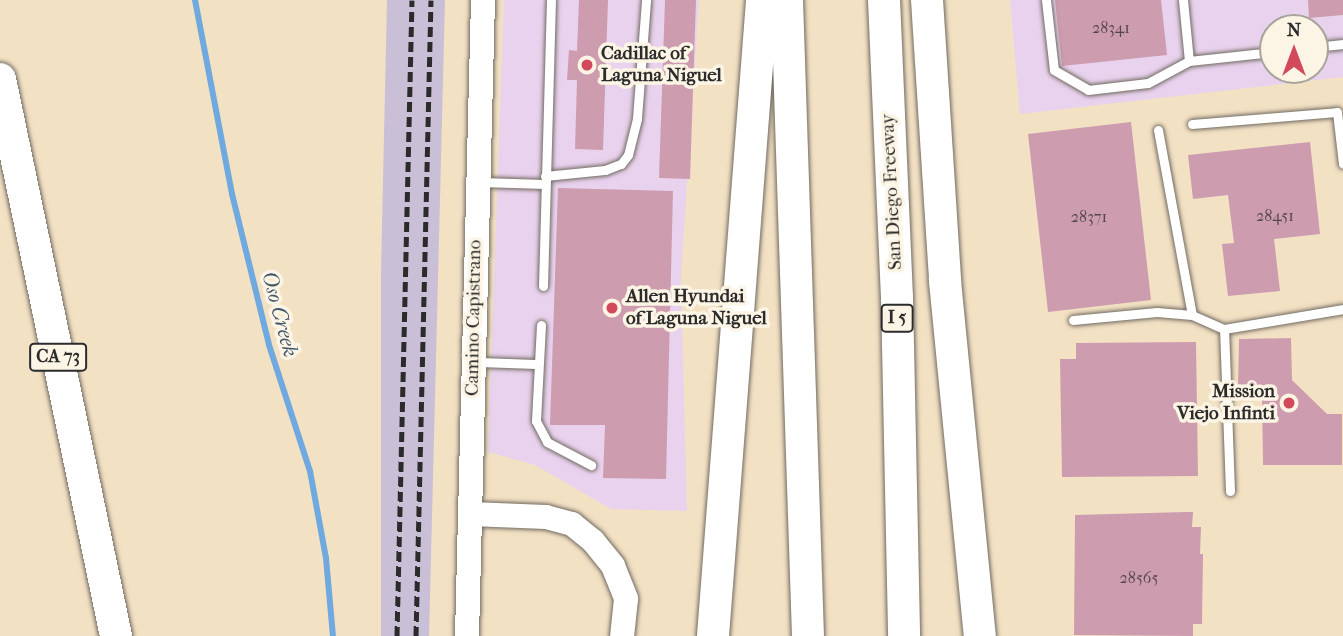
<!DOCTYPE html>
<style>
body{margin:0}
#map{position:relative;width:1343px;height:636px;overflow:hidden;background:#f3e1c4;font-family:"IM FELL French Canon",serif}
div>[style]{position:absolute}
.built>*{inset:0;background:#e9d2ee}
.industrial>*{inset:0;background:#c9bfd7}
.stream>*{height:6px;margin:-3px;padding:0 3px;transform-origin:3px;border-radius:3px;background:#6fa9df}
.building>*{inset:0;background:#cd9caf}
.roads{filter:drop-shadow(0 0 2px #716b61) drop-shadow(0 0 2px #716b61)}
.lane>*{height:9px;margin:-4.5px;padding:0 4.5px;transform-origin:4.5px;border-radius:4.5px;background:#fff}
.secondary>*{height:24px;margin:-12px;padding:0 12px;transform-origin:12px;border-radius:12px;background:#fff}
.highway>*{height:32px;margin:-16px;padding:0 16px;transform-origin:16px;border-radius:16px;background:#fff}
.rail>*{height:5px;margin-top:-2.5px;transform-origin:0;background:repeating-linear-gradient(90deg,#2b2b2b 0 10px,transparent 0 15px)}
.dots>*{width:19px;height:19px;translate:-50% -50%;box-sizing:border-box;border:4px solid #fcf5e5;border-radius:50%}
span{translate:-50% -50%;white-space:nowrap;text-align:center;line-height:1.15;-webkit-text-stroke:7px #fcf5e5;paint-order:stroke}
.number-label{font-size:16px;color:#54474c}
.number-label span{-webkit-text-stroke-width:0}
.shield-label span{padding:2px 5px;background:#fcf5e5;border:2px solid;border-radius:5px;-webkit-text-stroke-width:0}
.shield-label{font-size:18px;color:#2b2b2b;font-weight:700}
.poi-label{font-size:19px;color:#2b2b2b;font-weight:700}
.left{translate:0 -50%;text-align:left}
.right{translate:-100% -50%;text-align:right}
.street-label{font-size:19px;color:#2b2b2b}
.water-label{font-size:21px;color:#43576a;font-style:italic}
.north{position:absolute;left:1259px;top:14px;width:70px;height:70px;box-sizing:border-box;background:#fcf5e5;border:2px solid #a8a49b;border-radius:50%;rotate:0deg;font-size:19px;font-weight:700;line-height:28px;text-align:center;color:#2b2b2b}
.north::after{content:'';display:block;margin:auto;width:24px;height:32px;background:#d1495b;clip-path:polygon(50% 0,100% 100%,50% 72%,0 100%)}
</style>
<div id="map">
<div class="built">
<div style="clip-path:polygon(504px 0,699px 0,681px 276px,687px 511px,611px 509px,535px 465px,488px 452px)"></div>
<div style="clip-path:polygon(evenodd,1010px 0,1343px 0,1343px 77px,1020px 114px,1010px 0,1273px 28px,1315px 28px,1315px 70px,1273px 70px,1273px 28px)"></div>
</div>
<div class="industrial">
<div style="clip-path:polygon(387px 0,445px 0,429px 636px,381px 636px,381px 271px)"></div>
</div>
<div class="stream">
<div style="left:195px;top:0;width:197px;rotate:79.2deg"></div>
<div style="left:232px;top:194px;width:155px;rotate:76.2deg"></div>
<div style="left:269px;top:345px;width:133px;rotate:72deg"></div>
<div style="left:310px;top:471px;width:88px;rotate:79.6deg"></div>
<div style="left:326px;top:558px;width:78px;rotate:84.9deg"></div>
</div>
<div class="building">
<div style="clip-path:polygon(579px 0,608px 0,603px 150px,575px 149px,577px 80px,567px 80px,569px 50px,577px 51px)"></div>
<div style="clip-path:polygon(665px 0,696px 0,690px 179px,659px 178px)"></div>
<div style="clip-path:polygon(1055px 0,1161px 0,1167px 55px,1062px 66px)"></div>
<div style="clip-path:polygon(1308px 0,1343px 0,1343px 15px,1309px 18px)"></div>
<div style="clip-path:polygon(1131px 122px,1151px 300px,1048px 312px,1028px 134px)"></div>
<div style="clip-path:polygon(1310px 142px,1320px 234px,1274px 239px,1280px 291px,1228px 296px,1222px 244px,1234px 243px,1228px 195px,1193px 199px,1188px 155px)"></div>
<div style="clip-path:polygon(558px 188px,673px 191px,666px 479px,603px 478px,605px 425px,550px 425px)"></div>
<div style="clip-path:polygon(1291px 338px,1292px 380px,1327px 414px,1342px 414px,1342px 465px,1263px 465px,1262px 393px,1246px 393px,1246px 387px,1238px 387px,1239px 339px)"></div>
<div style="clip-path:polygon(1196px 342px,1198px 476px,1062px 477px,1060px 359px,1076px 359px,1076px 343px)"></div>
<div style="clip-path:polygon(1186px 512px,1193px 512px,1192px 527px,1201px 527px,1200px 554px,1203px 554px,1202px 624px,1193px 624px,1193px 636px,1074px 635px,1075px 515px)"></div>
</div>
<div class="roads">
<div class="lane">
<div style="left:1046px;top:0;width:70px;rotate:83.5deg"></div>
<div style="left:1054px;top:70px;width:39px;rotate:30deg"></div>
<div style="left:1088px;top:90px;width:60px;rotate:-6.7deg"></div>
<div style="left:1148px;top:83px;width:47px;rotate:-28.2deg"></div>
<div style="left:1183px;top:0;width:61px;rotate:84.4deg"></div>
<div style="left:1189px;top:61px;width:84px;rotate:-6.1deg"></div>
<div style="left:1315px;top:47px;width:28px;rotate:-6deg"></div>
<div style="left:1192px;top:124px;width:145px;rotate:-4.7deg"></div>
<div style="left:1337px;top:112px;width:52px;rotate:83.4deg"></div>
<div style="left:1158px;top:130px;width:188px;rotate:79.6deg"></div>
<div style="left:1192px;top:315px;width:35px;rotate:24deg"></div>
<div style="left:545px;top:176px;width:60px;rotate:-5.7deg"></div>
<div style="left:605px;top:170px;width:17px;rotate:-21deg"></div>
<div style="left:621px;top:164px;width:11px;rotate:-52deg"></div>
<div style="left:628px;top:155px;width:38px;rotate:-76deg"></div>
<div style="left:637px;top:118px;width:118px;rotate:-85.6deg"></div>
<div style="left:480px;top:182px;width:65px;rotate:1.8deg"></div>
<div style="left:543px;top:286px;width:286px;rotate:-88.4deg"></div>
<div style="left:1073px;top:320px;width:84px;rotate:-5.4deg"></div>
<div style="left:1157px;top:312px;width:35px;rotate:5deg"></div>
<div style="left:541px;top:325px;width:96px;rotate:93deg"></div>
<div style="left:536px;top:421px;width:24px;rotate:62deg"></div>
<div style="left:547px;top:442px;width:50px;rotate:27.6deg"></div>
<div style="left:477px;top:362px;width:61px;rotate:1.9deg"></div>
<div style="left:1230px;top:491px;width:162px;rotate:-92.1deg"></div>
<div style="left:1224px;top:329px;width:121px;rotate:-9.5deg"></div>
</div>
<div class="secondary">
<div style="left:471px;top:514px;width:75px;rotate:2.3deg"></div>
<div style="left:546px;top:517px;width:27px;rotate:15deg"></div>
<div style="left:572px;top:524px;width:27px;rotate:39deg"></div>
<div style="left:593px;top:541px;width:32px;rotate:51deg"></div>
<div style="left:613px;top:566px;width:35px;rotate:68deg"></div>
<div style="left:626px;top:599px;width:37px;rotate:96deg"></div>
<div style="left:467px;top:636px;width:636px;rotate:-88.56deg"></div>
</div>
<div class="highway">
<div style="left:787px;top:0;width:636px;rotate:88.11deg"></div>
<div style="left:884px;top:0;width:297px;rotate:87.5deg"></div>
<div style="left:897px;top:297px;width:339px;rotate:88.8deg"></div>
<div style="left:927px;top:0;width:282px;rotate:86.3deg"></div>
<div style="left:945px;top:281px;width:357px;rotate:84.4deg"></div>
<div style="left:0;top:79px;width:569px;rotate:78.24deg"></div>
<div style="left:713px;top:636px;width:638px;rotate:-85.59deg"></div>
</div>
</div>
<div class="rail">
<div style="left:397px;top:636px;width:636px;rotate:-88.65deg"></div>
<div style="left:416px;top:636px;width:636px;rotate:-88.65deg"></div>
</div>
<div class="dots">
<div style="left:587px;top:65px;background:#d1495b"></div>
<div style="left:612px;top:308px;background:#d1495b"></div>
<div style="left:1289px;top:403px;background:#d1495b"></div>
</div>
<div class="number-label">
<span style="left:1111px;top:28px">28341</span>
<span style="left:1275px;top:216px">28451</span>
<span style="left:1089px;top:217px">28371</span>
<span style="left:1139px;top:578px">28565</span>
</div>
<div class="shield-label">
<span style="left:897px;top:318px">I 5</span>
<span style="left:58px;top:357px">CA 73</span>
</div>
<div class="poi-label">
<span class="left" style="left:601px;top:65px">Cadillac of<br>Laguna Niguel</span>
<span class="left" style="left:626px;top:308px">Allen Hyundai<br>of Laguna Niguel</span>
<span class="right" style="left:1275px;top:403px">Mission<br>Viejo Infinti</span>
</div>
<div class="street-label">
<span style="left:892px;top:192px;rotate:-93deg">San Diego Freeway</span>
<span style="left:474px;top:318px;rotate:-89deg">Camino Capistrano</span>
</div>
<div class="water-label">
<span style="left:280px;top:314px;rotate:75deg">Oso Creek</span>
</div>
<div class="north">N</div>
</div>
